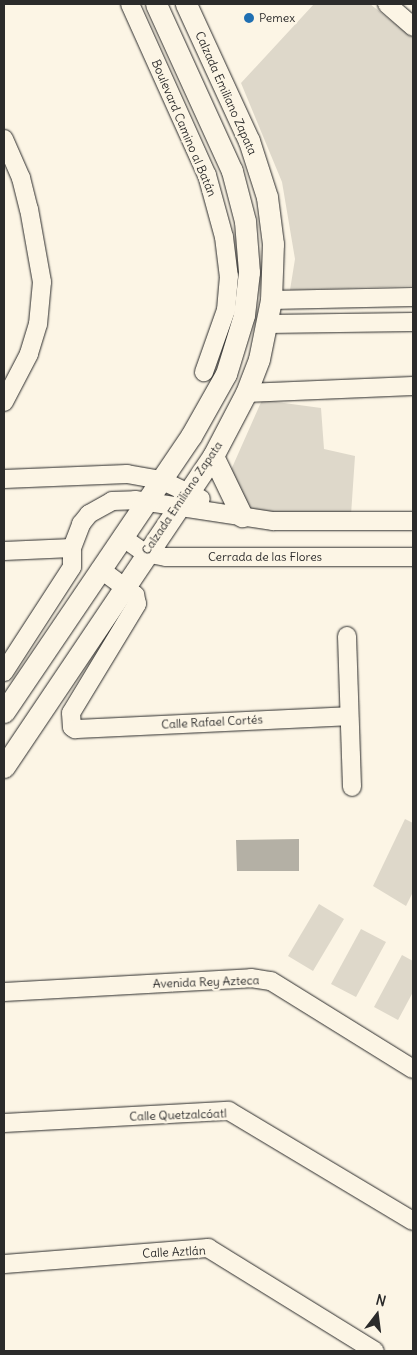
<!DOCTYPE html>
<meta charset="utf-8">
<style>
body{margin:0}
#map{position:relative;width:417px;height:1355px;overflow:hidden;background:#fcf5e5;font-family:Delius,sans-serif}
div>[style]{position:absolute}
.green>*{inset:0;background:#ded8ca}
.water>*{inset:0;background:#b4b0a5}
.roads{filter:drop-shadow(0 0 1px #2b2b2b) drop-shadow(0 0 1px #2b2b2b)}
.minor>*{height:18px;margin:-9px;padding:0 9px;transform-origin:9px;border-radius:9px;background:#fcf5e5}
.major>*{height:21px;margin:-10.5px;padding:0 10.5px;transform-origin:10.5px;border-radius:10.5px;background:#fcf5e5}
.dots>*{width:14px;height:14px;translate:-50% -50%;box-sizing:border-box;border:2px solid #fcf5e5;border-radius:50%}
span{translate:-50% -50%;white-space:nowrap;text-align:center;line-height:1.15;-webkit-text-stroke:5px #fcf5e5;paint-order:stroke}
.poi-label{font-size:12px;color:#2b2b2b}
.left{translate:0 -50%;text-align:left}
.street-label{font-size:12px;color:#2b2b2b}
.frame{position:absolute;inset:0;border:5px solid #2b2b2b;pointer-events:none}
.north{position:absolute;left:352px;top:1290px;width:50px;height:50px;-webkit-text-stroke:4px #fcf5e5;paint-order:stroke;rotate:15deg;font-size:14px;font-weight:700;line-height:20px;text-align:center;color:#2b2b2b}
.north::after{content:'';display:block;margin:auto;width:18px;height:22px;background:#2b2b2b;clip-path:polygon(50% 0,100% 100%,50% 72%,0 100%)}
</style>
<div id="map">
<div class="green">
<div style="clip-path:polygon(314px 4px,370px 4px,413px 38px,413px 286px,290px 290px,295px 259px,282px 182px,241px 83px)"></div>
<div style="clip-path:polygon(262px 400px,321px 408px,324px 449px,355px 456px,351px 515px,263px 517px,236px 499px,231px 470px)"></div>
<div style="clip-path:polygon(405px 819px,413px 823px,413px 892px,406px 906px,373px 886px)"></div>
<div style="clip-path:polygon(319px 904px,344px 919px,313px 971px,288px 956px)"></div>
<div style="clip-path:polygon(361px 929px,386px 942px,356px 997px,331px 984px)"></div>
<div style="clip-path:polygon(402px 955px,413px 961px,413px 992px,398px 1020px,374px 1007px)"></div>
</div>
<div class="water">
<div style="clip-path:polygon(299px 839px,299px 871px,237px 871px,236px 840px)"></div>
</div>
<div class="roads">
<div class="minor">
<div style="left:130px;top:4px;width:188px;rotate:65.8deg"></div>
<div style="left:207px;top:175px;width:64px;rotate:74.7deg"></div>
<div style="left:224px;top:237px;width:39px;rotate:83deg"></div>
<div style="left:229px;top:276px;width:34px;rotate:95deg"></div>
<div style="left:226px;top:310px;width:66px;rotate:109.5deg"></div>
<div style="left:387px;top:4px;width:35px;rotate:41deg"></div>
<div style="left:4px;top:139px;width:43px;rotate:66.4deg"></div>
<div style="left:21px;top:178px;width:32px;rotate:76deg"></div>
<div style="left:29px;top:209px;width:74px;rotate:79.9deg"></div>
<div style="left:42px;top:282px;width:42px;rotate:95.4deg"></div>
<div style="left:38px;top:324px;width:31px;rotate:107deg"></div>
<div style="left:29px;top:354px;width:54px;rotate:117.5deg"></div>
<div style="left:271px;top:300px;width:142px;rotate:-1.2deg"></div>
<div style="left:267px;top:324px;width:146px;rotate:-0.8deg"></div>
<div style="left:246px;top:393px;width:167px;rotate:-2.4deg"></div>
<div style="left:4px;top:479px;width:123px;rotate:-2.3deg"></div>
<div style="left:127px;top:474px;width:35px;rotate:10deg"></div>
<div style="left:161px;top:480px;width:44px;rotate:25.4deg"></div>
<div style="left:122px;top:537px;width:28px;rotate:35deg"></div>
<div style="left:145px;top:553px;width:21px;rotate:11deg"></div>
<div style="left:166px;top:557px;width:247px"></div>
<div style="left:4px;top:551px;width:68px;rotate:-2.5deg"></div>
<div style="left:100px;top:569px;width:44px;rotate:36.6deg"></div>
<div style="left:135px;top:595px;width:9px;rotate:77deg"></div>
<div style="left:137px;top:604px;width:127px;rotate:121.2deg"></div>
<div style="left:71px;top:713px;width:14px;rotate:86deg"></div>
<div style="left:72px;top:727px;width:4px;rotate:34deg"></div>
<div style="left:75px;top:729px;width:274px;rotate:-2.7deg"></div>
<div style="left:347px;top:636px;width:151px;rotate:88.1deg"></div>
<div style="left:4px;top:672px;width:125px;rotate:-57.1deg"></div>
<div style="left:72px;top:567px;width:19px;rotate:-90deg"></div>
<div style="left:72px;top:548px;width:26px;rotate:-69deg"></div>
<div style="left:81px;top:524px;width:13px;rotate:-51deg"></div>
<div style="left:89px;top:514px;width:26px;rotate:-29deg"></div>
<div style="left:112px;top:501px;width:23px;rotate:-2deg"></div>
<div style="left:135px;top:500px;width:140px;rotate:8.7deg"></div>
<div style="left:273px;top:521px;width:140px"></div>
<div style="left:4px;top:992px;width:247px;rotate:-3.2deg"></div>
<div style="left:251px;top:978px;width:20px;rotate:9deg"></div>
<div style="left:271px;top:981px;width:167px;rotate:31.8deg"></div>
<div style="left:4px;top:1123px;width:225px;rotate:-3.1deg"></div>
<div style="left:229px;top:1111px;width:214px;rotate:30.9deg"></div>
<div style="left:4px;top:1264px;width:205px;rotate:-4.5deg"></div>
<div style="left:208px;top:1248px;width:196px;rotate:31.7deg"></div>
</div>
<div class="major">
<div style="left:213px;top:456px;width:67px;rotate:64.2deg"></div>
<div style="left:4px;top:712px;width:333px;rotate:-55.9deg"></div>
<div style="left:191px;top:436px;width:71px;rotate:-60.6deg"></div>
<div style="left:226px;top:374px;width:62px;rotate:-73deg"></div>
<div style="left:244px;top:315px;width:43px;rotate:-83.4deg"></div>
<div style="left:249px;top:272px;width:51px;rotate:-94.5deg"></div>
<div style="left:245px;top:221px;width:52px;rotate:-104.6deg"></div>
<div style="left:232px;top:171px;width:183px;rotate:-114.5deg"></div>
<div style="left:4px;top:767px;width:375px;rotate:-56.1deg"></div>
<div style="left:213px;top:456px;width:71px;rotate:-62.4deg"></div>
<div style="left:246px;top:393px;width:36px;rotate:-69deg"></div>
<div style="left:259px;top:359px;width:60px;rotate:-78.5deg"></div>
<div style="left:271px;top:300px;width:56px;rotate:-88deg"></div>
<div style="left:273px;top:244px;width:47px;rotate:-97.3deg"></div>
<div style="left:267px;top:197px;width:59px;rotate:-107.8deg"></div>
<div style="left:249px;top:141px;width:151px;rotate:-114.7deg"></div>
</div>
</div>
<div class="dots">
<div style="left:249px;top:18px;background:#1f6fb2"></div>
</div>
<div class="poi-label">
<span class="left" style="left:259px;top:18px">Pemex</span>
</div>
<div class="street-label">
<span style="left:226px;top:93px;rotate:66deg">Calzada Emiliano Zapata</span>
<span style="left:184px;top:128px;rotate:67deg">Boulevard Camino al Batán</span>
<span style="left:182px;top:498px;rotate:-56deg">Calzada Emiliano Zapata</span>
<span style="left:265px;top:557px">Cerrada de las Flores</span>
<span style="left:212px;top:722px;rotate:-3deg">Calle Rafael Cortés</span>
<span style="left:206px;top:982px;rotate:-2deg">Avenida Rey Azteca</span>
<span style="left:178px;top:1115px;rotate:-2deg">Calle Quetzalcóatl</span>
<span style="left:174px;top:1252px;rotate:-3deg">Calle Aztlán</span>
</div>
<div class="frame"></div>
<div class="north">N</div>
</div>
